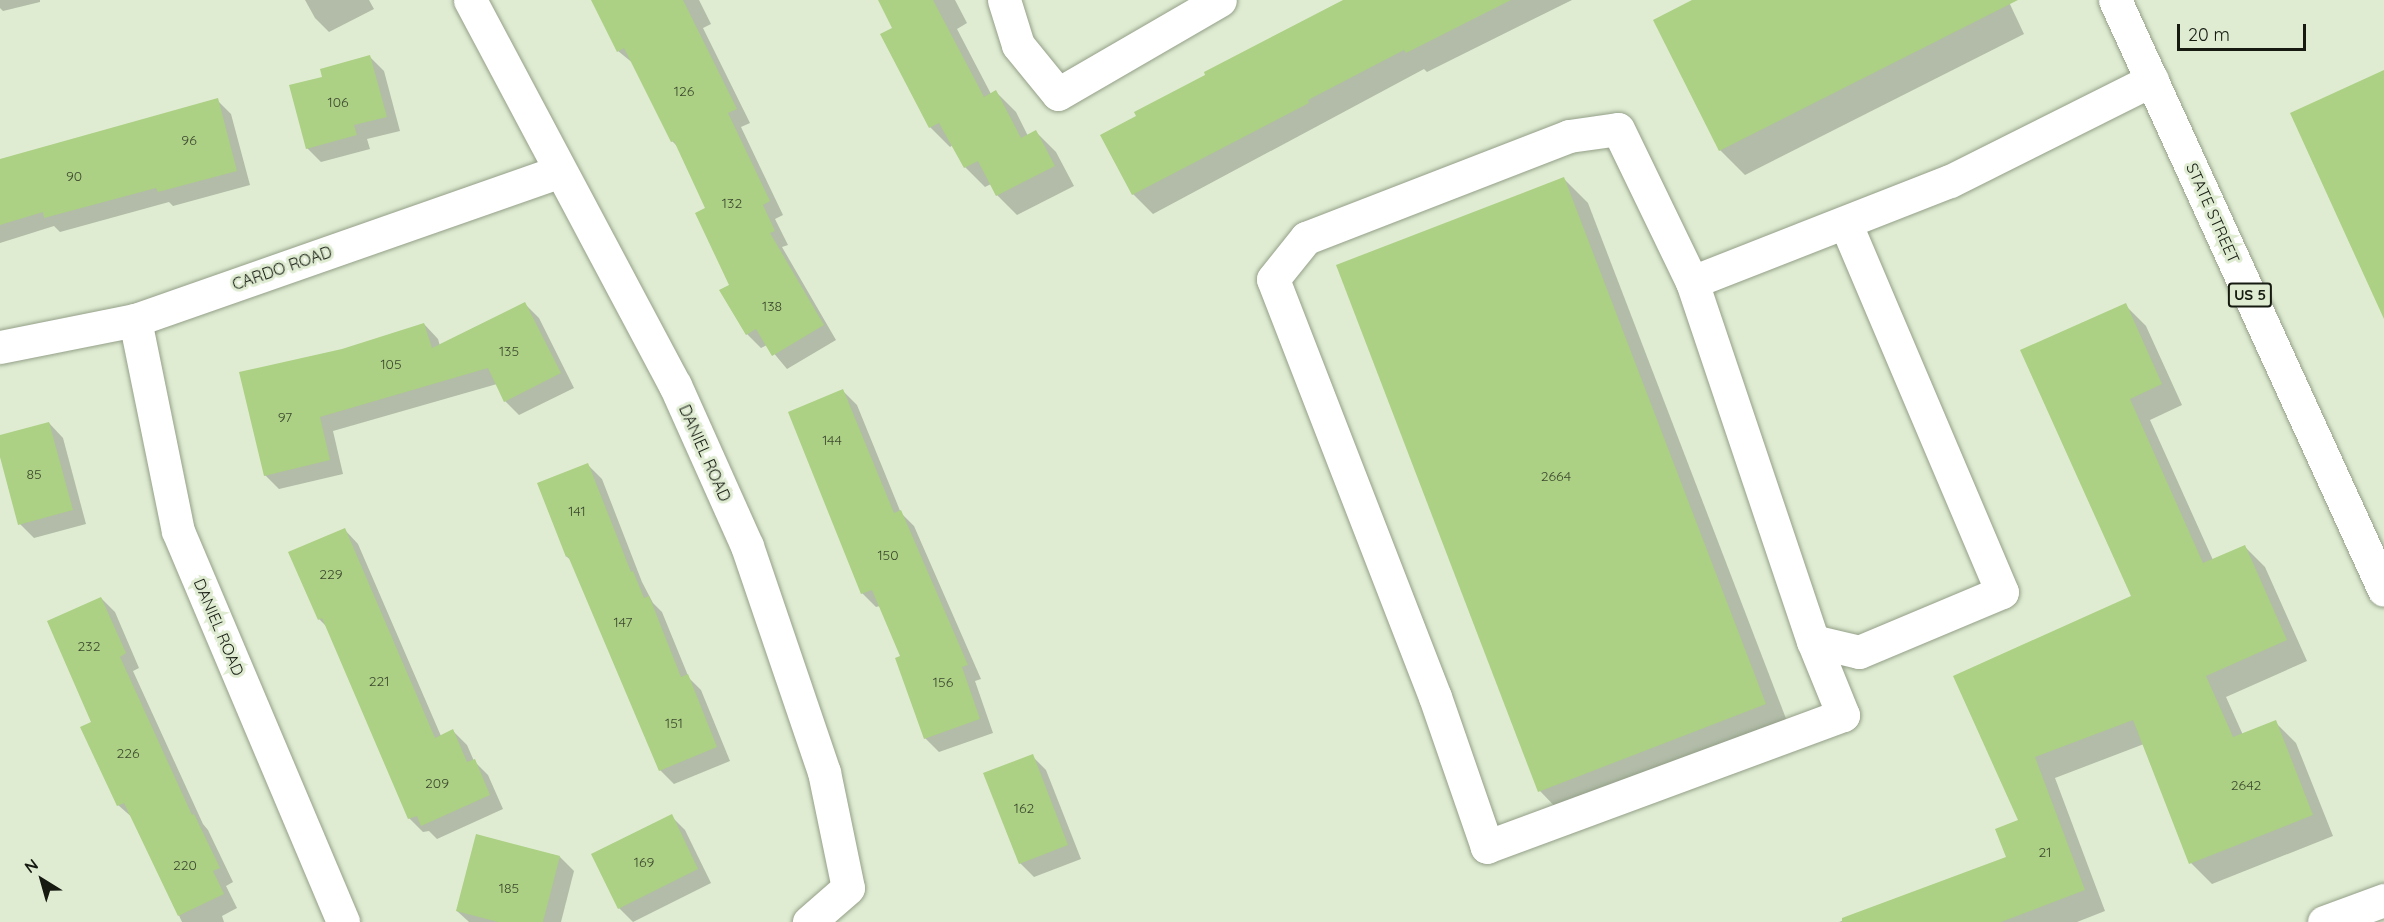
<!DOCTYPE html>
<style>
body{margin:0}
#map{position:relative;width:2384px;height:922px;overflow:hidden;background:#dfecd2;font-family:Quicksand,sans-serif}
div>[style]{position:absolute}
.shadow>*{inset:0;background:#0003}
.building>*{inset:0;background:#acd084}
.roads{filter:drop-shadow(0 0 2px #94a088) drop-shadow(0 0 2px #94a088)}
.minor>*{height:33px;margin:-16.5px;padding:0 16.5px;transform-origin:16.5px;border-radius:16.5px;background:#fff}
.major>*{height:33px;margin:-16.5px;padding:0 16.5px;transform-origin:16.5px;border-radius:16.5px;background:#fff}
span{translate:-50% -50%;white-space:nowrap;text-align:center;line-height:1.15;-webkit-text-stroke:6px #dfecd2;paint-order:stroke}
.number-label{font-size:14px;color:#3c482e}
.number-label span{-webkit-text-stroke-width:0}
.shield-label span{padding:2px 4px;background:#dfecd2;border:2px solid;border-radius:4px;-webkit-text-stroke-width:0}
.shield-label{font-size:15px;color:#161a11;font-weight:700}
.street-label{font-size:16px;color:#161a11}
.north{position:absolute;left:12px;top:850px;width:60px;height:60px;-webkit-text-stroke:4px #dfecd2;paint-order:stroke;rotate:323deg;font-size:16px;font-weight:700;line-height:24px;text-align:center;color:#161a11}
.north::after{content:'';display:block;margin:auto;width:21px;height:27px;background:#161a11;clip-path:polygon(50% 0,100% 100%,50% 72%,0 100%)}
.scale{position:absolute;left:2177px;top:24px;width:129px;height:27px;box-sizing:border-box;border:3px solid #161a11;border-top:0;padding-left:8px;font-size:18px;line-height:21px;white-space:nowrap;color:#161a11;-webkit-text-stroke:4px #dfecd2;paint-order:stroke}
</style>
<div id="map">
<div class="shadow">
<div style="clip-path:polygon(0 0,40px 0,40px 2px,3px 11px,0 8px)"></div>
<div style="clip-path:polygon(305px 0,369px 0,374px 9px,329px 32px,315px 18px)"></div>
<div style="clip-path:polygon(599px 0,699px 0,711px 24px,703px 28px,750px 123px,741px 127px,783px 215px,775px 219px,788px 245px,782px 247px,836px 340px,787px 369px,767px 345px,761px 348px,747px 334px,707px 209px,679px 148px,672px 141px,634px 64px,618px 51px)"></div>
<div style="clip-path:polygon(879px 0,955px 0,967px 23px,957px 29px,991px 94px,996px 92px,1016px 112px,1028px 136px,1036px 132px,1056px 152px,1074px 186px,1017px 215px,997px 195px,991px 184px,985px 187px,965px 167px,953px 145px,950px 147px,930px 127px,894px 29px)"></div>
<div style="clip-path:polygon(1348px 0,1572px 0,1427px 72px,1424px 69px,1153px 214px,1133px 194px)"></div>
<div style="clip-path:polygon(1696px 0,2008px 0,2024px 34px,1745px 175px,1720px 150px)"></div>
<div style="clip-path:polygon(370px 57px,384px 71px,400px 131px,367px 139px,370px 149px,321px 162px,307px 148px,323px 78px)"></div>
<div style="clip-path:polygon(217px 100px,231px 114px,250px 185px,173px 206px,169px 202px,60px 232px,54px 226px,0 243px,0 160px)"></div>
<div style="clip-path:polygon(1564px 179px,1588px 203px,1790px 729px,1564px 816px,1540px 791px,1338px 266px)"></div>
<div style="clip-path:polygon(525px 304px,539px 318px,574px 388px,519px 415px,505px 401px,497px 384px,333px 431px,343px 474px,279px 489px,265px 475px,342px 350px,424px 324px,438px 339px,440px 346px)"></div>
<div style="clip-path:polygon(2125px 305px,2146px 326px,2182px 405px,2150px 420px,2213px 560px,2244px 546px,2265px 567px,2307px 661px,2226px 697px,2243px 735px,2275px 722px,2296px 743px,2333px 836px,2212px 884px,2191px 863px,2144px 744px,2055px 778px,2105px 911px,2077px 922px,1839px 922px,2008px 858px,2020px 821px,1955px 677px,2133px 597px)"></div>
<div style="clip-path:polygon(843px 391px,857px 405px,901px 513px,914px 526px,981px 679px,975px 681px,993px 733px,939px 752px,925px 738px,902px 657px,880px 606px,876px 607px,862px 593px)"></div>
<div style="clip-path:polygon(49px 423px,63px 438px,86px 524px,34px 538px,20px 524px,0 452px,0 437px)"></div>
<div style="clip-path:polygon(588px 465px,602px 479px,642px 582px,653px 603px,662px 612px,689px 678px,701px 690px,730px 761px,674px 784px,660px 770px,573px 562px,567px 557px)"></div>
<div style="clip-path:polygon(344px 529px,358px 544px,441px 736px,453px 731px,467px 745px,474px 761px,488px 775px,503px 809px,437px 839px,429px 831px,423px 832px,409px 818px,327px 627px,319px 619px)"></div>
<div style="clip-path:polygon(101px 598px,115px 612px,139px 668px,133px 671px,203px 824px,208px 830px,233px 882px,226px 886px,237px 908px,222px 916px,224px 922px,182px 922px,134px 819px,118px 805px,93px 723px)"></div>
<div style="clip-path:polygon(1032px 756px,1046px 770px,1081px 859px,1034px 877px,1020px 863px)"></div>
<div style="clip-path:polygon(671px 816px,685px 830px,711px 883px,633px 922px,619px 908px)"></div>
<div style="clip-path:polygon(560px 857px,574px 871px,561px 922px,469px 922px,457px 911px)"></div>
</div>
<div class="building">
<div style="clip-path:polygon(591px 0,683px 0,737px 109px,728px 113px,770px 201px,763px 205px,775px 231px,770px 233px,824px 325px,772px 356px,756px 329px,746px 335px,719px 290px,729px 285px,695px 213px,705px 208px,674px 141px,671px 142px,624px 48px,617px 52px)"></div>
<div style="clip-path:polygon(878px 0,933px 0,984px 97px,996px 90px,1021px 138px,1036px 130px,1055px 166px,996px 196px,978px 161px,964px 168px,939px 123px,929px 128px,880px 34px,892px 28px)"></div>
<div style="clip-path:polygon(1343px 0,1511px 0,1406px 53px,1404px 50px,1308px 100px,1309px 103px,1132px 195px,1100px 135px,1136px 116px,1134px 112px,1205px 75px,1204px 72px)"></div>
<div style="clip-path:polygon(1692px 0,2018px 0,1719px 151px,1653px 20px)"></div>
<div style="clip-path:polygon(370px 55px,387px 117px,354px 125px,357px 135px,306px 149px,289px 85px,322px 77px,320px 69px)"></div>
<div style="clip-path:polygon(2384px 70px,2384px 319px,2290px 113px)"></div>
<div style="clip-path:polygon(218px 98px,237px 171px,158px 192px,156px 188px,44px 218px,43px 212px,0 225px,0 159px)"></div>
<div style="clip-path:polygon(1564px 177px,1766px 704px,1538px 792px,1336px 265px)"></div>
<div style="clip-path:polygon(525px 302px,561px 373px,504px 402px,488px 368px,320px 417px,330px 460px,264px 476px,239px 372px,342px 349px,424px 323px,432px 348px)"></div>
<div style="clip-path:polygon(2126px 303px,2162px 384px,2130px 399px,2203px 563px,2245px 545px,2287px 640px,2206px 676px,2233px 737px,2276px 720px,2313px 815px,2189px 864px,2133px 720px,2035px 757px,2085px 890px,2001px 922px,1842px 922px,1842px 918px,2006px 857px,1995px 829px,2018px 820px,1953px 676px,2131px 596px,2020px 350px)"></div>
<div style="clip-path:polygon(843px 389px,894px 513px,901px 510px,968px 665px,962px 667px,980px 719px,924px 739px,895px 658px,900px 656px,872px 590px,861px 594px,788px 412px)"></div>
<div style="clip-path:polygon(49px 422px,73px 510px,18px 525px,0 457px,0 435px)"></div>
<div style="clip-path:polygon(588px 463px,631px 572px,633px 571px,644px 598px,649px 596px,681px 677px,688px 674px,717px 747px,659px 771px,568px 556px,566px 557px,537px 483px)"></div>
<div style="clip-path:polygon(345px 528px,435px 738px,453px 729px,467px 762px,475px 759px,490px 795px,421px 826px,417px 816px,408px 819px,322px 618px,318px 620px,288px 552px)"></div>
<div style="clip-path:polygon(101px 597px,126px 653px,120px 657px,192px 815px,194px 814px,220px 868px,213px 871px,224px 894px,178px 916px,124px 803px,117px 806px,80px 727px,91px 722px,47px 621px)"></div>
<div style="clip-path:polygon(1033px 754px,1068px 845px,1019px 864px,983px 773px)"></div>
<div style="clip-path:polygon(672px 814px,698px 869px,618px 909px,591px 854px)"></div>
<div style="clip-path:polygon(476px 834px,560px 856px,543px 922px,498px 922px,456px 911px)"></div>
</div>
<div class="roads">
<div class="minor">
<div style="left:470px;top:0;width:436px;rotate:62deg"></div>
<div style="left:675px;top:385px;width:176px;rotate:65.9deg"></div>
<div style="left:747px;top:546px;width:239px;rotate:71.2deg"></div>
<div style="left:824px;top:772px;width:118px;rotate:78.3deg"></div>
<div style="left:848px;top:888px;width:52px;rotate:138.9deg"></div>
<div style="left:1004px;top:0;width:47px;rotate:72.7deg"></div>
<div style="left:1018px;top:45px;width:63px;rotate:50.8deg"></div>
<div style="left:1058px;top:94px;width:187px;rotate:-30.1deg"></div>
<div style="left:1692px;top:282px;width:379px;rotate:71.4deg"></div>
<div style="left:1813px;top:641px;width:47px;rotate:13.4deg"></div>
<div style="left:1859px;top:652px;width:155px;rotate:-22.8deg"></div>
<div style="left:2002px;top:592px;width:401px;rotate:-113deg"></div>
<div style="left:135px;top:320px;width:215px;rotate:78.5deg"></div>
<div style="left:178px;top:531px;width:424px;rotate:67.1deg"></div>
<div style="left:0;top:347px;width:138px;rotate:-11.3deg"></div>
<div style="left:135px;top:320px;width:450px;rotate:-19.3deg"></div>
<div style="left:1813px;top:641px;width:80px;rotate:67.9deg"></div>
<div style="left:1843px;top:715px;width:380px;rotate:159.7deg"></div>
<div style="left:1487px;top:847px;width:159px;rotate:-109.1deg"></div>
<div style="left:1435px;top:697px;width:448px;rotate:-111.2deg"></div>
<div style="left:1273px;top:279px;width:53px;rotate:-51.2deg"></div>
<div style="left:1306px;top:238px;width:282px;rotate:-21.2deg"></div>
<div style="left:1569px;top:136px;width:49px;rotate:-8.1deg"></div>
<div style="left:1618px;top:129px;width:170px;rotate:64.2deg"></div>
<div style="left:1692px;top:282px;width:277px;rotate:-21.4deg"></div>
<div style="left:1950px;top:181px;width:226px;rotate:-26.6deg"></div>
<div style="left:2324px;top:922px;width:64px;rotate:-20.1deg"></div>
</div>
<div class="major">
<div style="left:2115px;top:0;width:648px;rotate:65.49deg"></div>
</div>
</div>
<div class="number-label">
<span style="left:684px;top:91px">126</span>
<span style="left:338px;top:102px">106</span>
<span style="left:189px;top:140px">96</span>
<span style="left:74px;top:176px">90</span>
<span style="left:732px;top:203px">132</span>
<span style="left:772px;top:306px">138</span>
<span style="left:509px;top:351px">135</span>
<span style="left:391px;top:364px">105</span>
<span style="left:285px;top:417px">97</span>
<span style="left:832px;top:440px">144</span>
<span style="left:34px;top:474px">85</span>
<span style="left:1556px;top:476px">2664</span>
<span style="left:577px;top:511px">141</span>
<span style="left:888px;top:555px">150</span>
<span style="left:331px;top:574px">229</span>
<span style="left:623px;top:622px">147</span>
<span style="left:89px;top:646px">232</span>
<span style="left:379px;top:681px">221</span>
<span style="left:943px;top:682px">156</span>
<span style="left:674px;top:723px">151</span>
<span style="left:128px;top:753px">226</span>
<span style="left:437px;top:783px">209</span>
<span style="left:2246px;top:785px">2642</span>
<span style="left:1024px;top:808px">162</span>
<span style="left:2045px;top:852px">21</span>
<span style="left:644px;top:862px">169</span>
<span style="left:185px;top:865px">220</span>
<span style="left:509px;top:888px">185</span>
</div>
<div class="shield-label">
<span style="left:2250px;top:295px">US 5</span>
</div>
<div class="street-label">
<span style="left:2213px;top:213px;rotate:66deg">STATE STREET</span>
<span style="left:282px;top:268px;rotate:-19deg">CARDO ROAD</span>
<span style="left:705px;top:453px;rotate:66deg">DANIEL ROAD</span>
<span style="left:219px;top:627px;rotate:67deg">DANIEL ROAD</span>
</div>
<div class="north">N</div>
<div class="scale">20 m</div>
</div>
